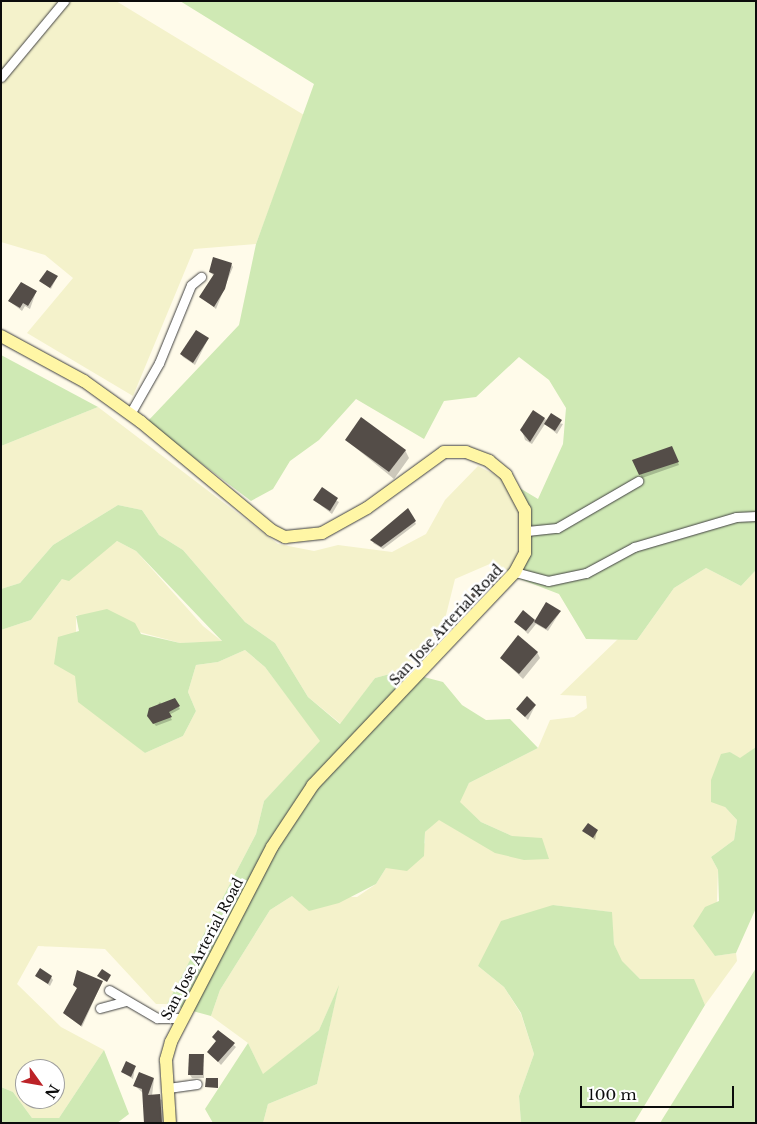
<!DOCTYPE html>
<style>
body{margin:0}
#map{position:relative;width:757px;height:1124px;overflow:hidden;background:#fffbea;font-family:"Libre Baskerville",serif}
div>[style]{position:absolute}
.farmland>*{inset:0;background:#f4f2cb}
.green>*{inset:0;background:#cfe9b4}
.shadow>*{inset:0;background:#0003}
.building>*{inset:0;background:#544d48}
.roads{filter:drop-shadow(0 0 1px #3f3f3f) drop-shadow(0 0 1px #3f3f3f)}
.minor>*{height:9px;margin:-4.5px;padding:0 4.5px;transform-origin:4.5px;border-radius:4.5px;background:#fff}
.secondary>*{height:12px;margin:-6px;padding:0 6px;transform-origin:6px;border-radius:6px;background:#fff6a5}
span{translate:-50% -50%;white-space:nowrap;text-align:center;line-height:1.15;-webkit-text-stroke:5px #fff;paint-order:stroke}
.street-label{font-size:14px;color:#0c0c0c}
.frame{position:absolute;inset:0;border:2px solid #0c0c0c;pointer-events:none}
.north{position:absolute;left:15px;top:1059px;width:50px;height:50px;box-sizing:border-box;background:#fff;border:1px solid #9e9e9e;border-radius:50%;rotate:122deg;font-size:14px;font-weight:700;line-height:20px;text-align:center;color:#0c0c0c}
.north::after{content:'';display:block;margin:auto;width:18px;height:22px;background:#bc2328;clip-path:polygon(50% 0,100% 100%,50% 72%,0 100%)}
.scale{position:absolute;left:580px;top:1086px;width:154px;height:22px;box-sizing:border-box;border:2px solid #0c0c0c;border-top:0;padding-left:6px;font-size:15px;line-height:18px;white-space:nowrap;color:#0c0c0c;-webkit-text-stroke:4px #fff;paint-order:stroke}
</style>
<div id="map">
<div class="farmland">
<div style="clip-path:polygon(1px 1px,116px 1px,304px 115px,256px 244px,194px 249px,133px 396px,27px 333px,73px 278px,45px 255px,1px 242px)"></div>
<div style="clip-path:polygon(98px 407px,278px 544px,314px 551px,338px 545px,392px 552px,426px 534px,445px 500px,478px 466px,513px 484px,527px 531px,512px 576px,492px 563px,455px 579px,444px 623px,401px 671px,375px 678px,341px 724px,308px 697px,275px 643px,245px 622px,183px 550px,159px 535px,142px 510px,118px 505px,53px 545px,20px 583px,1px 589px,1px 446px)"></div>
<div style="clip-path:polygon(evenodd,117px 541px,136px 551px,203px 626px,223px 642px,180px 643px,76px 615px,76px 676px,121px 733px,145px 753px,183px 736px,196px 711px,188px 692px,196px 665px,218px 662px,245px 650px,265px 667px,321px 741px,264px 801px,256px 834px,167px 1004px,156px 1004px,105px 949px,38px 946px,17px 984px,61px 1027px,104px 1050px,59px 1118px,32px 1118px,13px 1092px,1px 1087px,1px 630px,31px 620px,62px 579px,117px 541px,25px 1069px,55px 1069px,55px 1099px,25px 1099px,25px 1069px)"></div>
<div style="clip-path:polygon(706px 568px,741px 586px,756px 570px,756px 747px,740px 759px,730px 752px,725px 807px,737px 820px,734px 840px,711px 857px,718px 870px,715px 956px,736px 953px,737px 961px,705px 1005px,693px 979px,640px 979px,621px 961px,614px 944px,611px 912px,553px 905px,478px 966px,504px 987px,521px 1014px,534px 1054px,519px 1096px,521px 1123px,263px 1123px,268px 1104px,317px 1084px,338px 988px,319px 1030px,263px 1075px,248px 1043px,211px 1016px,220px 990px,270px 910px,292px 896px,357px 897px,376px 884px,386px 868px,425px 843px,425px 832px,439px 819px,465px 835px,526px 836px,512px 836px,481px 822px,459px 802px,469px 783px,538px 748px,550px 720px,574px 717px,587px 708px,586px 696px,560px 695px,618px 639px,637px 640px,674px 588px)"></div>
</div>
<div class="green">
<div style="clip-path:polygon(180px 1px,756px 1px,756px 570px,741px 586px,706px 568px,674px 588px,637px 640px,586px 639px,559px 594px,512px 576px,527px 531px,513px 484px,538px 499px,563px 444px,566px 408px,549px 380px,519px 357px,476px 397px,444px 401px,424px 439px,356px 399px,319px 440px,290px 461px,273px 489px,251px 501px,147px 422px,239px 325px,256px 244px,314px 84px)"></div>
<div style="clip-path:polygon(1px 355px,98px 407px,1px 446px)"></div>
<div style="clip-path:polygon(118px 505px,142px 510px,159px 535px,183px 550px,245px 622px,275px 643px,308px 697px,340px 724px,375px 678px,401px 671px,443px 682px,462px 705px,486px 720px,510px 719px,538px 748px,469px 783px,460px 802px,481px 822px,512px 836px,542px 838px,549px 859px,524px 860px,495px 853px,439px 820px,425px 832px,424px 856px,407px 871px,386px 868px,376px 884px,339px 903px,309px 911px,292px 896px,270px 910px,220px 990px,211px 1016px,167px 1004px,256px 834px,264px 801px,320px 741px,265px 667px,245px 650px,218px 662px,196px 665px,188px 692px,196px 711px,183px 736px,145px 753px,78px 702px,75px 676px,54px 664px,58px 637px,79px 631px,76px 616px,107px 609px,135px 623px,141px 634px,180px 643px,222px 641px,136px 551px,117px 541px,69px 581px,62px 579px,31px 620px,1px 630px,1px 589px,20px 583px,53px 545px)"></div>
<div style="clip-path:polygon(756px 747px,756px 908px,736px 953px,715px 956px,693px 926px,705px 907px,719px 901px,718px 870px,711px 857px,734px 840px,737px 820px,725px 807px,711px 802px,711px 780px,721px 754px,730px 752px,740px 758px)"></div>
<div style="clip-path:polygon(553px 905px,612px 912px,614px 944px,622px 961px,640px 979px,694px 979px,705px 1005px,634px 1123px,521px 1123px,519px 1096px,534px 1054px,521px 1013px,504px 987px,478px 966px,501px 921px)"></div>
<div style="clip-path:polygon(756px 968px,756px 1123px,660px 1123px)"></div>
<div style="clip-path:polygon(339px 985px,317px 1084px,268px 1104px,263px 1123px,213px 1123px,205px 1109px,248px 1043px,263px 1074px,319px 1030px)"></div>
<div style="clip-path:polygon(104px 1050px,129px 1114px,117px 1123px,1px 1123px,1px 1087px,13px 1092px,32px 1118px,59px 1118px)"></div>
</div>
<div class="shadow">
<div style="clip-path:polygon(231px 264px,233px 267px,216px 309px,201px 297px,214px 276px,210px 272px)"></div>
<div style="clip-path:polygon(57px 277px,51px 289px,40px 281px)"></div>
<div style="clip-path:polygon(36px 292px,30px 309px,25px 306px,22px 311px,9px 301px)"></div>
<div style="clip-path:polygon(208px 339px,195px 365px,183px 357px,181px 354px)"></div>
<div style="clip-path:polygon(544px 419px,563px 424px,557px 434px,545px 424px,532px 444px,525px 440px,522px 430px)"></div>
<div style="clip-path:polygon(346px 440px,405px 450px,409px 458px,394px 479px)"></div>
<div style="clip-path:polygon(673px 451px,679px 465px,642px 478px,640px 474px)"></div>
<div style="clip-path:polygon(320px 491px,339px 502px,332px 514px,314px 500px)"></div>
<div style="clip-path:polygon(408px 510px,416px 524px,383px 549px,373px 543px)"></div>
<div style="clip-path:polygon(497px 579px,498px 582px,470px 612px,465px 608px)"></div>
<div style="clip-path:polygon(560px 612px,548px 631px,536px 624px,528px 634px,516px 622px,535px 622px)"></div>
<div style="clip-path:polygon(537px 652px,540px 658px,523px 679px,501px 658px)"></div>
<div style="clip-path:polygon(174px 700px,180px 709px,169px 715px,172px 720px,156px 726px,148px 716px,160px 702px,163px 707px)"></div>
<div style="clip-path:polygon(535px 706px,528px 720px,517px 709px)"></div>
<div style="clip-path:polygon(597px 830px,595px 840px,584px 831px)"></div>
<div style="clip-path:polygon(37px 976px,51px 977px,53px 980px,50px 986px)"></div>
<div style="clip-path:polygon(102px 982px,82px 1027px,66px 1015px,78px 989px,74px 985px)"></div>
<div style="clip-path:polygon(218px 1032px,236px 1047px,221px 1065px,209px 1052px,217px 1042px,213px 1037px)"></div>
<div style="clip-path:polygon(203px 1055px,204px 1078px,192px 1078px,190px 1075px)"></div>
<div style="clip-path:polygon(135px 1067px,133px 1079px,122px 1072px)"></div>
<div style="clip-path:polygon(154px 1079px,152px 1096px,162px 1100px,164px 1123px,145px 1123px,143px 1093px,135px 1086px)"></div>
</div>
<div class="building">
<div style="clip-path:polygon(213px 257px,232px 263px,225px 289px,214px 307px,199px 297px,214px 274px,209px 272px)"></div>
<div style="clip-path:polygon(47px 270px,58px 276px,50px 288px,39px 281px)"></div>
<div style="clip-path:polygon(21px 282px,37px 291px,28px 306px,23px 303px,20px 308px,8px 301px)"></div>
<div style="clip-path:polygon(196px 330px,209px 338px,193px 363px,180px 354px)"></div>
<div style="clip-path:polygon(533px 410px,545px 418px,530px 442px,520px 430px)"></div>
<div style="clip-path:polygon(551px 413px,562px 420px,555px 431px,544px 424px)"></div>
<div style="clip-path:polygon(361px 417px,406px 450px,389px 472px,345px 440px)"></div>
<div style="clip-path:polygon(672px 446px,679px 462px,639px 475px,632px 460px)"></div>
<div style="clip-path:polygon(322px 487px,338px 498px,330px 511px,313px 500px)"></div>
<div style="clip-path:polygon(408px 508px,416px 521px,381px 547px,370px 540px)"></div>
<div style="clip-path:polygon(492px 571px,498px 578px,468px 610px,462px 605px)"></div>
<div style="clip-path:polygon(546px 602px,561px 611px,546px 629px,534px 622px)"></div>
<div style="clip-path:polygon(523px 610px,535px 620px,526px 631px,514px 622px)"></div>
<div style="clip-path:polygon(518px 635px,538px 652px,519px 674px,500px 658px)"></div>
<div style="clip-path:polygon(527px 696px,536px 705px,525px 717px,516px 709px)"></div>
<div style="clip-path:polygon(175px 698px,180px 706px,169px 712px,172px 717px,153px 724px,147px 716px,149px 708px)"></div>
<div style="clip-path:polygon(588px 823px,598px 830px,593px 838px,582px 831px)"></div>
<div style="clip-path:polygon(40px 968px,52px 976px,48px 984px,35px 976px)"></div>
<div style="clip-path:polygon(102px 969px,111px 975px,107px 982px,97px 976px)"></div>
<div style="clip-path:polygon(77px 970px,103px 981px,81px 1026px,63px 1013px,77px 988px,73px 985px)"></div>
<div style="clip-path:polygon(218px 1030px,235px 1043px,218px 1062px,207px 1052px,216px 1041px,212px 1037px)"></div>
<div style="clip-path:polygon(189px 1054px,204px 1054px,203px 1075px,188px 1075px)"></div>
<div style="clip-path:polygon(126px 1061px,136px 1066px,131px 1077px,121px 1072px)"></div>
<div style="clip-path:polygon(139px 1072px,154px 1078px,148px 1095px,160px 1094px,162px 1123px,144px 1123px,142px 1089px,133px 1086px)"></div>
<div style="clip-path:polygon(206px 1078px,218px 1078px,218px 1088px,205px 1087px)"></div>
</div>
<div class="roads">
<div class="minor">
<div style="left:1px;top:77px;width:99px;rotate:-50.3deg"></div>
<div style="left:130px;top:414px;width:59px;rotate:-60.4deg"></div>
<div style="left:159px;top:363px;width:84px;rotate:-67.7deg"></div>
<div style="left:191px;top:285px;width:13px;rotate:-39deg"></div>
<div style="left:527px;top:531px;width:30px;rotate:-6deg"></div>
<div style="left:557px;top:528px;width:94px;rotate:-30.1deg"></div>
<div style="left:515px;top:572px;width:34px;rotate:15deg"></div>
<div style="left:548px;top:581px;width:39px;rotate:-12deg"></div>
<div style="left:586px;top:573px;width:55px;rotate:-28.4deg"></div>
<div style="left:634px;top:547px;width:106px;rotate:-16.4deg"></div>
<div style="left:736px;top:517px;width:20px;rotate:-3deg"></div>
<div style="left:109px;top:990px;width:56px;rotate:30.3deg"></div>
<div style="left:157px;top:1018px;width:26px"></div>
<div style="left:100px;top:1008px;width:27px;rotate:-15deg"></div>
<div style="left:168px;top:1088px;width:29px;rotate:-8deg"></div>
</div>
<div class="secondary">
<div style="left:1px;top:336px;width:94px;rotate:28.5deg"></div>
<div style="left:84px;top:381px;width:70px;rotate:35.7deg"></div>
<div style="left:141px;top:422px;width:169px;rotate:39.7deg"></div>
<div style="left:271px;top:530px;width:16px;rotate:27deg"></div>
<div style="left:285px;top:537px;width:37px;rotate:-6deg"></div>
<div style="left:322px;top:533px;width:51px;rotate:-29.1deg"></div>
<div style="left:367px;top:508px;width:95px;rotate:-36deg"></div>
<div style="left:444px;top:452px;width:22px"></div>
<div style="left:466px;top:452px;width:25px;rotate:21deg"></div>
<div style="left:489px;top:461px;width:22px;rotate:39deg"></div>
<div style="left:506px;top:475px;width:40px;rotate:62deg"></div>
<div style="left:525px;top:510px;width:43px;rotate:90deg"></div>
<div style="left:525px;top:553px;width:21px;rotate:118deg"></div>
<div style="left:515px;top:572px;width:294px;rotate:133.5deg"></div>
<div style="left:313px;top:785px;width:74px;rotate:123.5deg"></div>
<div style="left:272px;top:847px;width:220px;rotate:117.4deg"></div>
<div style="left:171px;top:1042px;width:19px;rotate:106deg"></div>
<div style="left:166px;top:1060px;width:63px;rotate:86.4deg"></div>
</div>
</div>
<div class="street-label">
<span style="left:446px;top:625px;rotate:-47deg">San Jose Arterial Road</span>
<span style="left:202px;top:949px;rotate:-62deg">San Jose Arterial Road</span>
</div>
<div class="frame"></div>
<div class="north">N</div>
<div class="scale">100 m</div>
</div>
